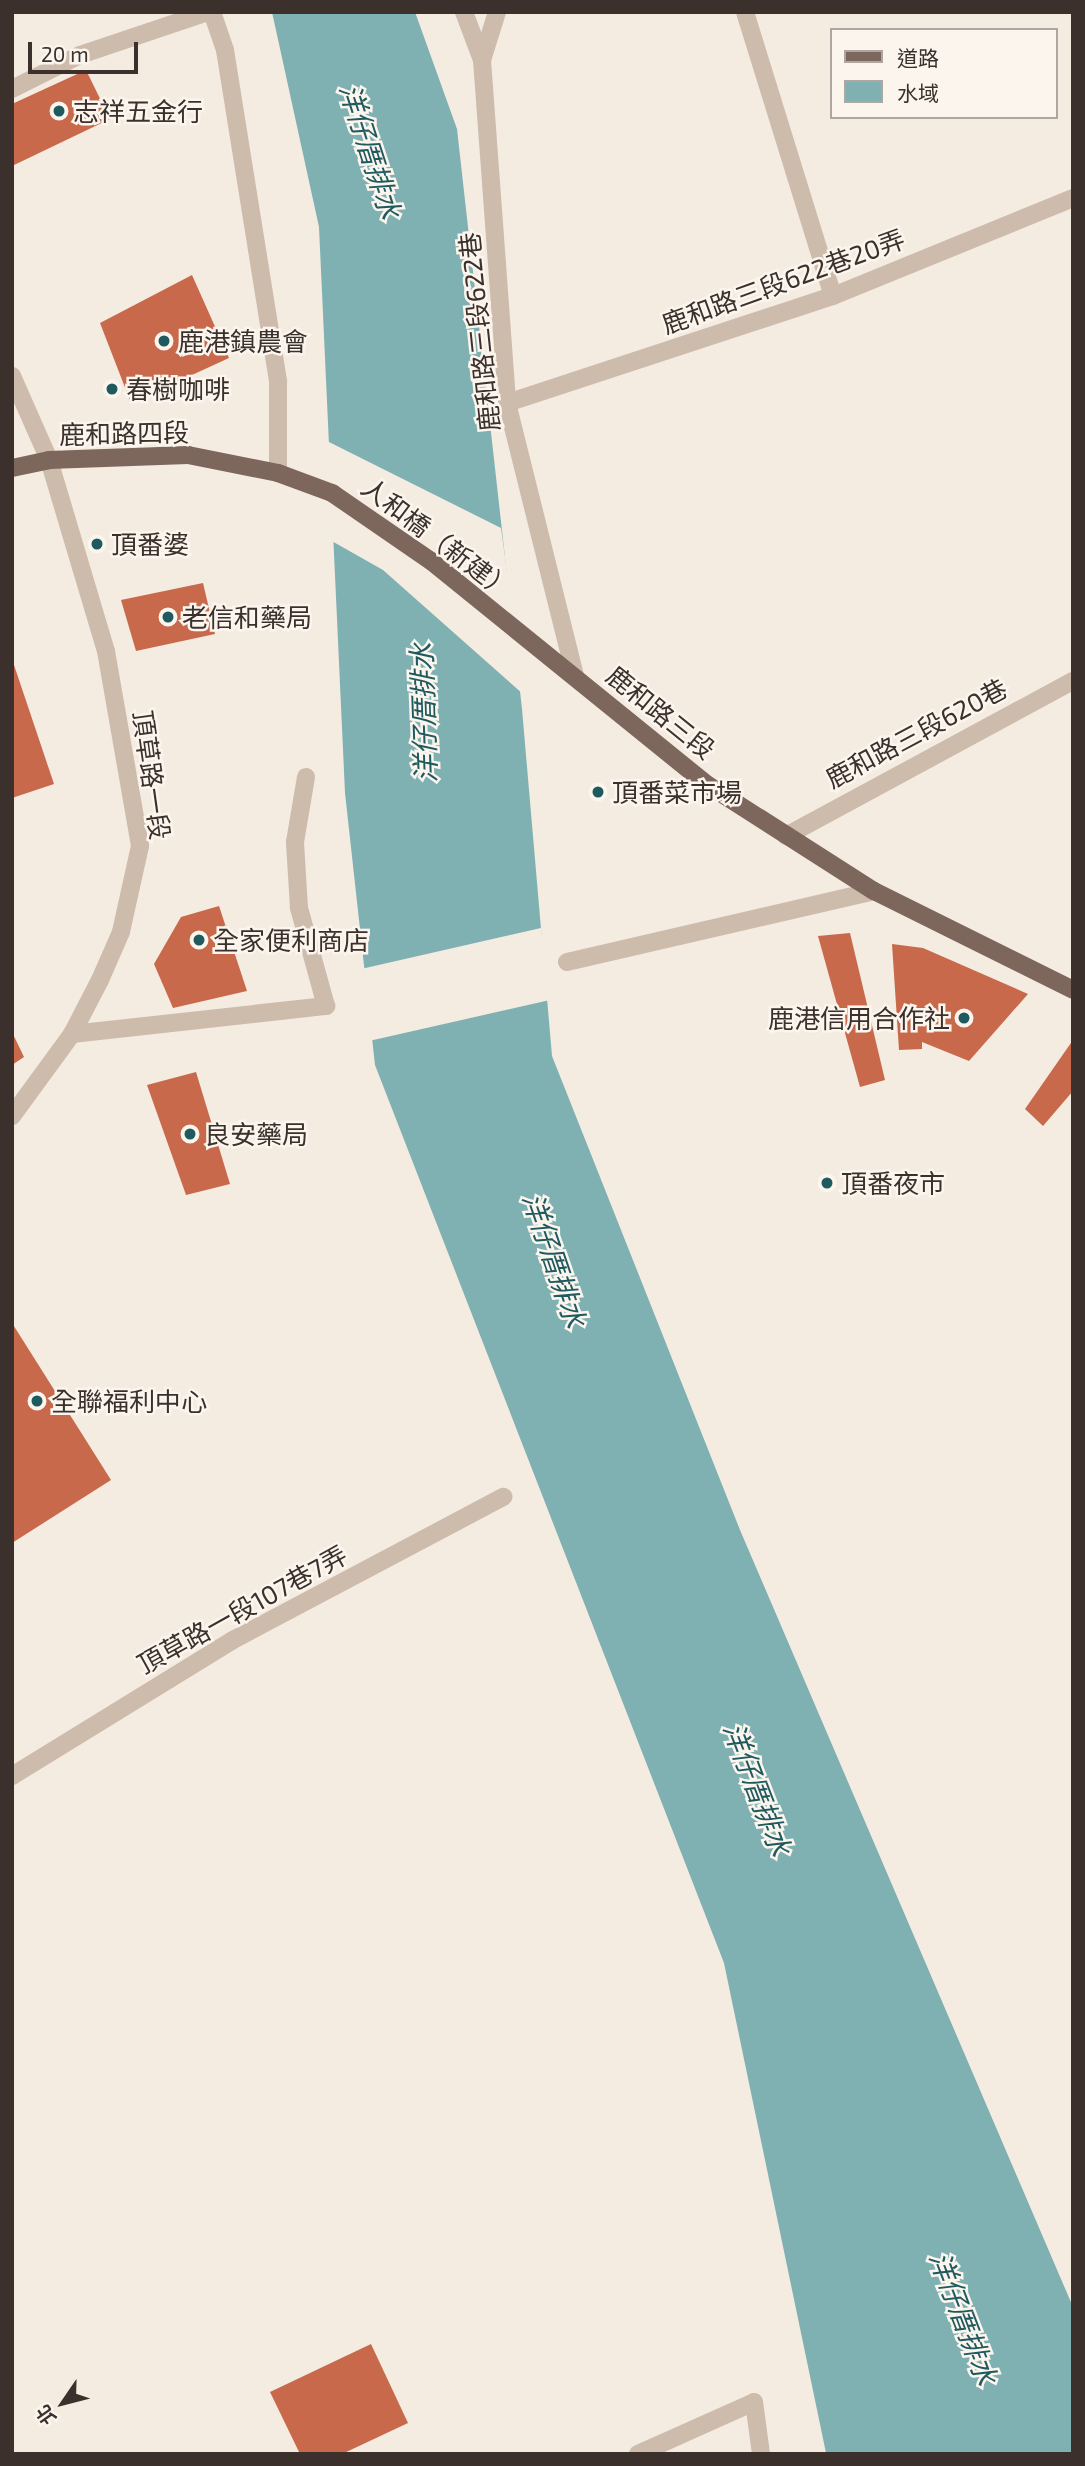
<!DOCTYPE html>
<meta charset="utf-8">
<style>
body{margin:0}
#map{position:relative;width:1085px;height:2466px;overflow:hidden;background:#f4ebe1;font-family:"Exo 2","Noto Sans TC",sans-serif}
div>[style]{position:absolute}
.water>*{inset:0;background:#7fb0b2}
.pier>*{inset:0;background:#f4ebe1}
.building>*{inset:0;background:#c8694b}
.minor>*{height:18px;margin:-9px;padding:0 9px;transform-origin:9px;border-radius:9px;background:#cdbbac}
.major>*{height:18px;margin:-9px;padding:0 9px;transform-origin:9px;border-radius:9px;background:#7d675c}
.dots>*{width:19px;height:19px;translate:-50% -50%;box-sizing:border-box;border:4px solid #fbf5ee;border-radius:50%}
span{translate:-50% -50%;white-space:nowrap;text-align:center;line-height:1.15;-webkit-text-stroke:5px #fbf5ee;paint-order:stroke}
.poi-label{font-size:26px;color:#3b302b}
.left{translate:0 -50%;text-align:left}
.right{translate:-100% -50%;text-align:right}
.street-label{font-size:26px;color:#3b302b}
.water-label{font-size:28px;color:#1f5a5e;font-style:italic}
.frame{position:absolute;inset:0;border:14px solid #3b302b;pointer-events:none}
.legend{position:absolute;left:830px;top:28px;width:228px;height:91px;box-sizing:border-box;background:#fbf5ee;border:2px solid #aea6a0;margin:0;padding:9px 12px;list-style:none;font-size:21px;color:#3b302b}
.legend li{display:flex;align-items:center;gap:14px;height:35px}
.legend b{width:35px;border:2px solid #aea6a0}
.north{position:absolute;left:28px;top:2368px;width:70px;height:70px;-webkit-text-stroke:5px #fbf5ee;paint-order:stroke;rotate:235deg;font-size:19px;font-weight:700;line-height:28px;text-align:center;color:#3b302b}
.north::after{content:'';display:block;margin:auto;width:24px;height:32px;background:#3b302b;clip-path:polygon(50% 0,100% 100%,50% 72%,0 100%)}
.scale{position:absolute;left:28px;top:42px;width:110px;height:32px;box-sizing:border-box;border:4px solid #3b302b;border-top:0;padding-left:9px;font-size:21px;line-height:24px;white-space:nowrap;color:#3b302b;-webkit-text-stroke:5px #fbf5ee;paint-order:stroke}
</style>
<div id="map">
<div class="water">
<div style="clip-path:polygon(272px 12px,415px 12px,457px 129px,522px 709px,552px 1056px,740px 1530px,1073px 2307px,1073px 2454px,826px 2453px,724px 1963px,375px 1065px,345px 793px,319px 227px)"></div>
</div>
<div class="pier">
<div style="clip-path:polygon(325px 440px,501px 528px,524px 695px,383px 570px,330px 540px)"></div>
<div style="clip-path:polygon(541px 928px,550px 1000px,369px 1041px,361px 969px)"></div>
</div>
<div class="building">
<div style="clip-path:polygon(86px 70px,110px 119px,12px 166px,12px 104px)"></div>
<div style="clip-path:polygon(192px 275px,229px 358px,131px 403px,100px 323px)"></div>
<div style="clip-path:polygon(203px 583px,215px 634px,136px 651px,121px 600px)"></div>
<div style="clip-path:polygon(12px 659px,54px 784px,12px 798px)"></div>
<div style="clip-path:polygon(219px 906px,247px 991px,173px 1008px,154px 964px,181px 917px)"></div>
<div style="clip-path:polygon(850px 933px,885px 1080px,860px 1087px,818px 936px)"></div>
<div style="clip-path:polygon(892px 944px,923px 948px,1028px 994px,969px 1061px,922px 1042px,922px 1049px,899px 1050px)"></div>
<div style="clip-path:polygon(12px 1032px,24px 1057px,12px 1065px)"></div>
<div style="clip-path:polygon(1073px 1040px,1073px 1091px,1043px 1126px,1025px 1109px)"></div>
<div style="clip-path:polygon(196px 1072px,230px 1184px,186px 1195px,147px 1085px)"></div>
<div style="clip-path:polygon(12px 1323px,111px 1480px,12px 1543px)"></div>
<div style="clip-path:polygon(371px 2344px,408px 2423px,342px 2454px,300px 2454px,270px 2392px)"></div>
</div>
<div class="minor">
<div style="left:212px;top:12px;width:40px;rotate:71.1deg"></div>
<div style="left:225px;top:50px;width:336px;rotate:80.9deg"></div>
<div style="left:278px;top:382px;width:91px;rotate:90deg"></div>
<div style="left:464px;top:12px;width:51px;rotate:69.4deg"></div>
<div style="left:482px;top:60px;width:344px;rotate:85.8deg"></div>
<div style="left:507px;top:403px;width:281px;rotate:76deg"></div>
<div style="left:745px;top:12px;width:297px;rotate:72.8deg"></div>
<div style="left:482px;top:60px;width:50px;rotate:-72.6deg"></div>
<div style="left:12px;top:89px;width:76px;rotate:-26.6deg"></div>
<div style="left:80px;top:55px;width:135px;rotate:-18.6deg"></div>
<div style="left:12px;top:376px;width:92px;rotate:66.2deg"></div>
<div style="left:49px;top:460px;width:199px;rotate:73.4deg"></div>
<div style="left:106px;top:651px;width:198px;rotate:80.1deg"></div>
<div style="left:140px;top:846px;width:88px;rotate:102.5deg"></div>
<div style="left:121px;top:932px;width:52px;rotate:113.6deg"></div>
<div style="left:100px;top:980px;width:61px;rotate:117.4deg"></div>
<div style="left:72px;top:1034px;width:102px;rotate:126.2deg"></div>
<div style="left:507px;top:403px;width:343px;rotate:-18.2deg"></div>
<div style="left:833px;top:296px;width:259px;rotate:-22.2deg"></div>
<div style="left:786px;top:836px;width:326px;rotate:-28.4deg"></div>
<div style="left:567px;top:962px;width:315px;rotate:-13deg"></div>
<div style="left:72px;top:1034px;width:256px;rotate:-6.3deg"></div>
<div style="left:326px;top:1006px;width:102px;rotate:-105.4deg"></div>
<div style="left:299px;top:908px;width:66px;rotate:-93.5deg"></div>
<div style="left:295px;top:842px;width:66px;rotate:-80.4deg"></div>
<div style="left:12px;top:1776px;width:259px;rotate:-31.6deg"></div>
<div style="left:233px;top:1640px;width:306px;rotate:-27.9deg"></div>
<div style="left:638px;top:2454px;width:127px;rotate:-24.1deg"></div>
<div style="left:754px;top:2402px;width:52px;rotate:82.3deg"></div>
</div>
<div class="major">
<div style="left:12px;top:468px;width:38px;rotate:-12deg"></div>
<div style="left:49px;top:460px;width:139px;rotate:-2.1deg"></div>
<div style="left:188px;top:455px;width:92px;rotate:11.3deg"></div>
<div style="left:278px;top:473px;width:58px;rotate:20.3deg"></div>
<div style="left:332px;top:493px;width:120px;rotate:34.5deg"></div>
<div style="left:431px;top:561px;width:356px;rotate:39deg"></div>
<div style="left:708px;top:785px;width:197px;rotate:32.6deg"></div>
<div style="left:874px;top:891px;width:222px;rotate:26.4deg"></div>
</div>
<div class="dots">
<div style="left:59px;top:111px;background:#1f5a5e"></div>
<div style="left:164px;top:341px;background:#1f5a5e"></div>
<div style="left:112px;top:389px;background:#1f5a5e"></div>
<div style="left:97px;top:544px;background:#1f5a5e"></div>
<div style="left:168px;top:617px;background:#1f5a5e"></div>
<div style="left:598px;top:792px;background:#1f5a5e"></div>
<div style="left:199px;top:940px;background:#1f5a5e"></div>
<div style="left:964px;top:1018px;background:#1f5a5e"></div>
<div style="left:190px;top:1134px;background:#1f5a5e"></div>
<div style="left:827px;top:1183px;background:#1f5a5e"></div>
<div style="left:37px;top:1401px;background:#1f5a5e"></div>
</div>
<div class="poi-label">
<span class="left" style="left:73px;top:111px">志祥五金行</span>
<span class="left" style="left:178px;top:341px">鹿港鎮農會</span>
<span class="left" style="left:126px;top:389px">春樹咖啡</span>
<span class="left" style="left:111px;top:544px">頂番婆</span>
<span class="left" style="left:182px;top:617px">老信和藥局</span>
<span class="left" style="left:612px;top:792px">頂番菜市場</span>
<span class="left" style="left:213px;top:940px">全家便利商店</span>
<span class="right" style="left:950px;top:1018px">鹿港信用合作社</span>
<span class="left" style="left:204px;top:1134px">良安藥局</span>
<span class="left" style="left:841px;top:1183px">頂番夜市</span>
<span class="left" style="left:51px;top:1401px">全聯福利中心</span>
</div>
<div class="street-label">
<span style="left:783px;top:281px;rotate:-20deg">鹿和路三段622巷20弄</span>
<span style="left:479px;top:332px;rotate:-96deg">鹿和路三段622巷</span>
<span style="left:124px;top:433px;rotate:-1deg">鹿和路四段</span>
<span style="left:438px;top:538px;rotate:37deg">人和橋（新建）</span>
<span style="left:661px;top:712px;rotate:39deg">鹿和路三段</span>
<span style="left:916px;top:733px;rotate:-28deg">鹿和路三段620巷</span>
<span style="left:152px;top:775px;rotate:82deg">頂草路一段</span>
<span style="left:242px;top:1609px;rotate:-29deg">頂草路一段107巷7弄</span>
</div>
<div class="water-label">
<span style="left:371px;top:151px;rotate:72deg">洋仔厝排水</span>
<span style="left:423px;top:713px;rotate:-92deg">洋仔厝排水</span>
<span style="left:555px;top:1260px;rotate:71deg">洋仔厝排水</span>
<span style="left:758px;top:1789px;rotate:69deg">洋仔厝排水</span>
<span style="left:964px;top:2318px;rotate:69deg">洋仔厝排水</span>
</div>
<div class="frame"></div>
<ul class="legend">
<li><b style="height:9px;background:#7d675c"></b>道路</li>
<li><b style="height:19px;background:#7fb0b2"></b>水域</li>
</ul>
<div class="north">北</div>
<div class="scale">20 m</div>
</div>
